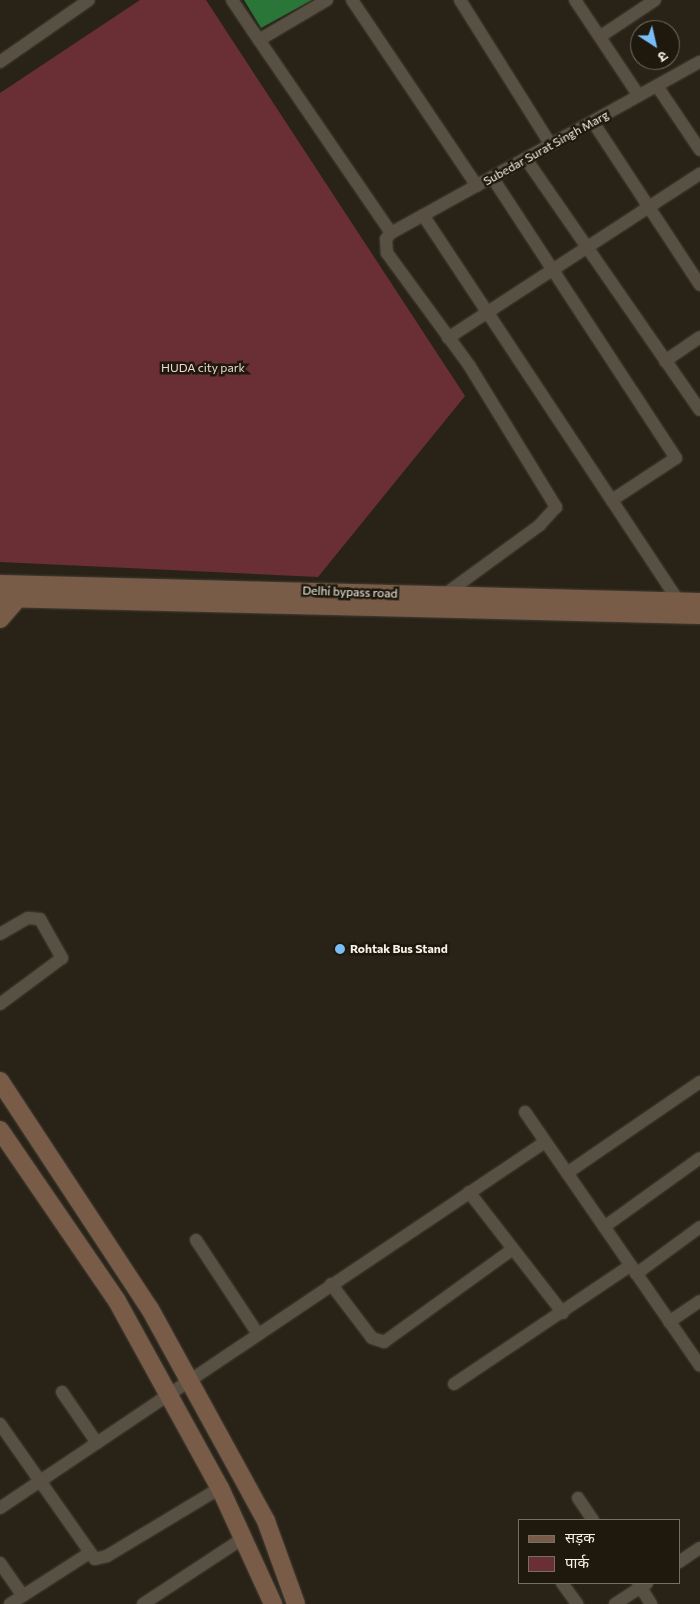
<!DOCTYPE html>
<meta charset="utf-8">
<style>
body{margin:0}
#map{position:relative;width:700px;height:1604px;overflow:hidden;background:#292217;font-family:Commissioner,"Noto Sans Devanagari",sans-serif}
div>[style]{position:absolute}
.green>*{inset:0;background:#6a2f35}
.water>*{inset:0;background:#297638}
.roads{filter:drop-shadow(0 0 1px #443f36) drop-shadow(0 0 1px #443f36)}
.street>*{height:12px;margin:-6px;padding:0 6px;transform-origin:6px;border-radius:6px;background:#585043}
.secondary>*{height:18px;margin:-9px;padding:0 9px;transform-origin:9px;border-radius:9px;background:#785c47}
.dots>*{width:14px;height:14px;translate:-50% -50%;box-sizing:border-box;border:2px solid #1f190d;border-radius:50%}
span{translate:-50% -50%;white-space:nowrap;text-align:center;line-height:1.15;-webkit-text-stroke:5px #1f190d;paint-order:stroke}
.street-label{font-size:12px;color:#f6f2ea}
.park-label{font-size:12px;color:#f1d6d7}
.poi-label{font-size:12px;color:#f6f2ea;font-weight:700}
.left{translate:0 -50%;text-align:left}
.legend{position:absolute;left:518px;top:1519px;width:162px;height:65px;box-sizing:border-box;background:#1f190d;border:1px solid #757065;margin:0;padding:6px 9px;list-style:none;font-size:15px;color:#f6f2ea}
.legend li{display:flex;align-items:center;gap:10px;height:25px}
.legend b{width:25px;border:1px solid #757065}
.north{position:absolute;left:630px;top:20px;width:50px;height:50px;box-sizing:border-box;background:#1f190d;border:1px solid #757065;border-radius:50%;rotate:145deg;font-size:14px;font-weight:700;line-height:20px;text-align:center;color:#f6f2ea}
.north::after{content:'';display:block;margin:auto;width:18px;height:22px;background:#7abef8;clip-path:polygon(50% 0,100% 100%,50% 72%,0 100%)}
</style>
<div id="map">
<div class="green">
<div style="clip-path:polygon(140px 0,206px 0,465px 396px,318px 577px,0 562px,0 93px)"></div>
</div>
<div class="water">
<div style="clip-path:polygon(244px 0,312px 0,261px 28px)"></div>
</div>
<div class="roads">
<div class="street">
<div style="left:232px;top:0;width:48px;rotate:56deg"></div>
<div style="left:259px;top:40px;width:79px;rotate:-30.5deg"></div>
<div style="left:352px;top:0;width:224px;rotate:56.1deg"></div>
<div style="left:460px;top:0;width:171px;rotate:57.9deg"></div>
<div style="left:575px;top:0;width:115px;rotate:56.3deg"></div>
<div style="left:601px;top:36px;width:65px;rotate:-33.7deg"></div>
<div style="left:259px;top:40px;width:234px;rotate:55.6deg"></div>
<div style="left:391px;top:233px;width:8px;rotate:130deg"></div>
<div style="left:386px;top:239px;width:14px;rotate:86deg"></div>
<div style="left:387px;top:253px;width:139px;rotate:53.8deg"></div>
<div style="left:469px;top:365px;width:167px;rotate:58.5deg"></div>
<div style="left:556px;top:507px;width:24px;rotate:132deg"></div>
<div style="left:540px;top:525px;width:119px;rotate:143.9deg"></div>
<div style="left:0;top:62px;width:108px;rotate:-34.9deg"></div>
<div style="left:657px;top:86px;width:77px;rotate:56.1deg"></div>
<div style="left:593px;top:122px;width:195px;rotate:56.7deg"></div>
<div style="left:526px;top:159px;width:305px;rotate:55.3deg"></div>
<div style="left:492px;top:177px;width:336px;rotate:56.8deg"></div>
<div style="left:676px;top:458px;width:77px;rotate:146.7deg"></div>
<div style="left:423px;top:215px;width:469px;rotate:56.5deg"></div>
<div style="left:391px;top:233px;width:353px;rotate:-29deg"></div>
<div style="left:448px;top:338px;width:301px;rotate:-33.1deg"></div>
<div style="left:665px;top:361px;width:42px;rotate:-34.4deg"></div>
<div style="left:0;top:934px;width:32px;rotate:-30deg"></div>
<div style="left:28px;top:918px;width:12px;rotate:5deg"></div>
<div style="left:40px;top:919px;width:45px;rotate:60.6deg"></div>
<div style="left:62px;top:958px;width:77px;rotate:143.4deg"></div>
<div style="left:525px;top:1112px;width:308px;rotate:55.4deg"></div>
<div style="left:567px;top:1173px;width:161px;rotate:-34.4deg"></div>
<div style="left:469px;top:1192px;width:153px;rotate:52.2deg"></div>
<div style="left:604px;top:1227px;width:118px;rotate:-35.7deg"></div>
<div style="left:196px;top:1240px;width:113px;rotate:56.6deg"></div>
<div style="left:636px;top:1274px;width:79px;rotate:-36.3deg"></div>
<div style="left:331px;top:1284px;width:68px;rotate:52.8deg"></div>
<div style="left:372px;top:1338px;width:13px;rotate:18deg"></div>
<div style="left:384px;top:1342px;width:159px;rotate:-35.8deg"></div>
<div style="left:669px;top:1322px;width:37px;rotate:-34deg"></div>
<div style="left:454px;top:1384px;width:213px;rotate:-33.9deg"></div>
<div style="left:62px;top:1392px;width:62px;rotate:55.5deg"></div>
<div style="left:0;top:1424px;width:165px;rotate:54.9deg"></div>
<div style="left:95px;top:1559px;width:12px;rotate:-14deg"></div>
<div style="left:107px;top:1556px;width:132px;rotate:-31deg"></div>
<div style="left:578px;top:1498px;width:27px;rotate:56deg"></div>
<div style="left:0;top:1508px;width:656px;rotate:-33.88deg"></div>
<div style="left:679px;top:1562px;width:25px;rotate:-34deg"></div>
<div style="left:0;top:1563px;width:40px;rotate:55.1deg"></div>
<div style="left:562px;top:1583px;width:26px;rotate:54deg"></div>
<div style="left:638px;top:1583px;width:25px;rotate:58deg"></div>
<div style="left:10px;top:1604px;width:93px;rotate:-32.7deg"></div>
<div style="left:143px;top:1604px;width:122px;rotate:-33.3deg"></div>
<div style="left:615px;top:1604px;width:38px;rotate:-33deg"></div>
</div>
<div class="secondary">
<div style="left:0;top:584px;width:700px;rotate:1.47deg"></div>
<div style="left:0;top:598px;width:700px;rotate:1.39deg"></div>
<div style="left:0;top:619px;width:28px;rotate:-49deg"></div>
<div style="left:0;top:1081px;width:273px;rotate:56.7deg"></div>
<div style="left:150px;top:1309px;width:242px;rotate:61.3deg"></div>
<div style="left:266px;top:1521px;width:88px;rotate:70.1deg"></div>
<div style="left:0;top:1130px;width:207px;rotate:55.6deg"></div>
<div style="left:117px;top:1301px;width:213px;rotate:61.2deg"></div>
<div style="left:220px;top:1488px;width:128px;rotate:65.4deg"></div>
</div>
</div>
<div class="dots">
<div style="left:340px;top:949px;background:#7abef8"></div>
</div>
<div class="street-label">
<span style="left:546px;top:148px;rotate:-29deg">Subedar Surat Singh Marg</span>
<span style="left:350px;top:592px;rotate:2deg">Delhi bypass road</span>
</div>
<div class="park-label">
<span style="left:203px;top:368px">HUDA city park</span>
</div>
<div class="poi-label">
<span class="left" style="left:350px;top:949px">Rohtak Bus Stand</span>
</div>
<ul class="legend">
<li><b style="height:6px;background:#785c47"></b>सड़क</li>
<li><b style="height:14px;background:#6a2f35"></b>पार्क</li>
</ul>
<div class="north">उ</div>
</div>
